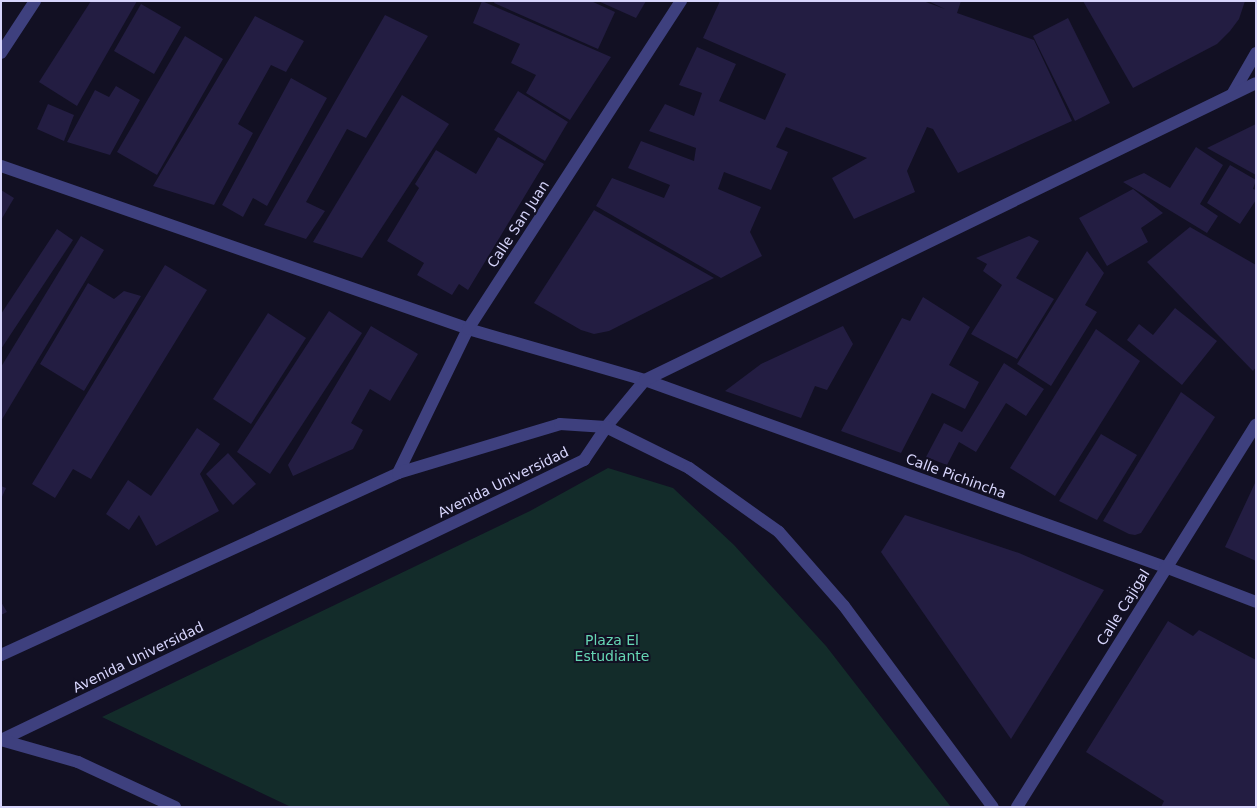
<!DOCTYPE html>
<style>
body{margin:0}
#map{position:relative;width:1257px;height:808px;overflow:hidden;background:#121023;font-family:"DejaVu Sans",sans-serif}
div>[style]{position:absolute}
.green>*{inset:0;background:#132c2a}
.building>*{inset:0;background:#231d42}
.minor>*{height:12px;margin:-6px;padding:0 6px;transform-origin:6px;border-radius:6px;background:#3e407e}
.tertiary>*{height:12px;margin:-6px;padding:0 6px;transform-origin:6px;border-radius:6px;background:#3e407e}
span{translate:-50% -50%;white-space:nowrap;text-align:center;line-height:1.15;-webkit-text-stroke:4px #121023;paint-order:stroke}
.street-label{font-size:14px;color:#d7d5fc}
.park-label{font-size:14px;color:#66d7b4}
.frame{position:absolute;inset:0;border:2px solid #d7d5fc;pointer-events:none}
</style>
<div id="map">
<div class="green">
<div style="clip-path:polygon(608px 468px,673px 488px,734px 545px,826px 646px,951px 807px,291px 807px,102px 717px,530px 511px)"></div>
</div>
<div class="building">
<div style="clip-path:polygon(91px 1px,137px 1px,77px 106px,39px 82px)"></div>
<div style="clip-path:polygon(482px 1px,611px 57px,570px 120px,526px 93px,536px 75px,511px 63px,520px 44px,473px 23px)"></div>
<div style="clip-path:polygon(495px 1px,591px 1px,615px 12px,598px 49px,494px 3px)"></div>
<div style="clip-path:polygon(598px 1px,646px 1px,636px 18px)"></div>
<div style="clip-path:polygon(720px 1px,923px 1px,945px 9px,928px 1px,961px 1px,957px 13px,1034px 40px,1072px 121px,958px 173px,933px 129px,927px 127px,907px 171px,915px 192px,854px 219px,832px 178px,867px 158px,786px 127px,776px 147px,788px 152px,771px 190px,724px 172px,718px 189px,761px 207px,750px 232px,762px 256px,721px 278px,596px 206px,612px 178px,664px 198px,670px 185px,628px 168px,641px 141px,694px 161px,696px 148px,649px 131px,665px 104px,694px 116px,702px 93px,679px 85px,697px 47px,736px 64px,719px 101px,765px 120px,786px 74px,703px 38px)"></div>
<div style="clip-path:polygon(1083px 1px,1245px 1px,1239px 19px,1230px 31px,1217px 44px,1133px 88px)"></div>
<div style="clip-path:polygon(141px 4px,181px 27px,154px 74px,114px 51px)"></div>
<div style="clip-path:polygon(385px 15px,428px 36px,366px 138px,347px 129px,306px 202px,325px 211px,306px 239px,264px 225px)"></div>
<div style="clip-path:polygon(255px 16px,304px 41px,286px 72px,271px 65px,238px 124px,253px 133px,214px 205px,153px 186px)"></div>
<div style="clip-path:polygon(1068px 18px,1110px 103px,1075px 121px,1033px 36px)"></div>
<div style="clip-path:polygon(185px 36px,223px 59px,157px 175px,117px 152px)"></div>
<div style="clip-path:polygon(291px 78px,327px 98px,267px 206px,253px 198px,243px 217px,222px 205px)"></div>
<div style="clip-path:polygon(116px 86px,140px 100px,110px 155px,67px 142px,95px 90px,109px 97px)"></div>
<div style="clip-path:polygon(518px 91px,568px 122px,545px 161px,494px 130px)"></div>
<div style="clip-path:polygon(402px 95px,449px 124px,362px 258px,313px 242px)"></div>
<div style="clip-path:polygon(48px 104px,74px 115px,64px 141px,37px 129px)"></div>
<div style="clip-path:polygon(1256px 124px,1256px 175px,1207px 148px)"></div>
<div style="clip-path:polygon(498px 137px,544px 164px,468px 290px,459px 284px,452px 295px,417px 275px,424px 263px,387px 241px,419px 188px,415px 184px,436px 150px,476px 174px)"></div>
<div style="clip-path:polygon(1196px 147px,1223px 165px,1200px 204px,1218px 216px,1207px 233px,1123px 182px,1144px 173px,1170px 188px)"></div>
<div style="clip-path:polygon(1230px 165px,1256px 180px,1253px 189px,1256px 190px,1256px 200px,1240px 224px,1207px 203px)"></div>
<div style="clip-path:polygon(1133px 189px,1163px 213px,1141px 228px,1148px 242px,1107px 266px,1079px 218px)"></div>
<div style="clip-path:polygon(1px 190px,14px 198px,1px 220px)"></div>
<div style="clip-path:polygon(594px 210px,714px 278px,609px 331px,594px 334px,581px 330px,534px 303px)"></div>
<div style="clip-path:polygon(1190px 227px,1256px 265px,1256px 367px,1253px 371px,1147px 262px)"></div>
<div style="clip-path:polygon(57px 229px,73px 240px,1px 349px,1px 314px)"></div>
<div style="clip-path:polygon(81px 236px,104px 250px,1px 421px,1px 367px)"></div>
<div style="clip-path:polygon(1029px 236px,1039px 241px,1016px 278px,1054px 299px,1017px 359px,971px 334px,1002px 285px,983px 271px,987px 264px,976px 258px)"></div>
<div style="clip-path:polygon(1087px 251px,1104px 273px,1085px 305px,1097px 312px,1051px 386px,1017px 364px)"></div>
<div style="clip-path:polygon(165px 265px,207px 290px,91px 479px,73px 469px,55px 498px,32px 484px)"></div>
<div style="clip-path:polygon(88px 283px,114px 299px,124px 291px,141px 296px,84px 391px,40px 364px)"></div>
<div style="clip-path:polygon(923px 297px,970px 327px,949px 365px,979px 382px,965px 409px,932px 393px,901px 453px,841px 431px,902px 318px,910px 321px)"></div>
<div style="clip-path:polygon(1175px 308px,1217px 341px,1182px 385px,1127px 340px,1139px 324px,1153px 335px)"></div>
<div style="clip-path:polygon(329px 311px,362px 333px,270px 474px,237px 452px)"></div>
<div style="clip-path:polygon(268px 313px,306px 338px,251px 424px,213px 399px)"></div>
<div style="clip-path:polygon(371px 326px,418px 354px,390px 401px,370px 389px,351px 423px,363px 430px,353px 449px,293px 476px,288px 465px)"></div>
<div style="clip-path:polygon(843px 326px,853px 344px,827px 390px,815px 386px,801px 418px,725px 391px,761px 364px)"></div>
<div style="clip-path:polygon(1096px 329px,1140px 361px,1055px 496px,1010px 468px)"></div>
<div style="clip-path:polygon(1004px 363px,1044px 389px,1026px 416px,1006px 403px,976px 452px,959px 442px,947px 465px,926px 457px,944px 423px,962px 432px)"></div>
<div style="clip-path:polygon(1181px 392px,1215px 417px,1141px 533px,1135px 535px,1129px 534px,1103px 521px)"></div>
<div style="clip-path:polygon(197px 428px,220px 444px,200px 474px,219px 511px,156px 546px,139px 515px,129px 530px,106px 514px,128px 480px,151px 496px)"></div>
<div style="clip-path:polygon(1101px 434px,1137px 455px,1097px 520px,1059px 501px)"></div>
<div style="clip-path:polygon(228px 453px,256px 484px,233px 505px,206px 474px)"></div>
<div style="clip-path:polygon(1256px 481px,1256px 561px,1225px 547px)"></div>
<div style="clip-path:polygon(1px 486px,6px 488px,1px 499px)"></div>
<div style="clip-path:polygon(905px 515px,1019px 553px,1104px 590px,1011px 739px,881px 552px)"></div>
<div style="clip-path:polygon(1px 602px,7px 612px,1px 615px)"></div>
<div style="clip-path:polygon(1168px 621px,1193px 636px,1199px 630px,1256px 660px,1256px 807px,1161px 807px,1164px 801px,1086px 752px)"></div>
</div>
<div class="minor">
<div style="left:1px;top:53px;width:62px;rotate:-56.8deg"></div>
<div style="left:1233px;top:93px;width:46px;rotate:-60.1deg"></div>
<div style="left:1px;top:166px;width:495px;rotate:19.2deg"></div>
<div style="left:468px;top:329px;width:184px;rotate:16.1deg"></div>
<div style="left:645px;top:380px;width:553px;rotate:19.78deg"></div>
<div style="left:1165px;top:567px;width:97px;rotate:21deg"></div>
<div style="left:606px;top:427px;width:61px;rotate:-50.3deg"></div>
<div style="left:645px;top:380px;width:679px;rotate:-25.92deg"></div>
<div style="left:398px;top:473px;width:160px;rotate:-64.1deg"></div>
<div style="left:468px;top:329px;width:391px;rotate:-57deg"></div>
<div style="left:1017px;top:807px;width:451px;rotate:-58deg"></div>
</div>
<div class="tertiary">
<div style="left:1px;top:655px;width:437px;rotate:-24.6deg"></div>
<div style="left:398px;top:473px;width:169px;rotate:-16.8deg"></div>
<div style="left:560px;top:424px;width:46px;rotate:3.7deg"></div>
<div style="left:606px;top:427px;width:93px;rotate:26.3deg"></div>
<div style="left:689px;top:468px;width:110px;rotate:35.4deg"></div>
<div style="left:779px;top:532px;width:98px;rotate:48.7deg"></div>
<div style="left:844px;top:606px;width:250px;rotate:53.5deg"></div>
<div style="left:1px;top:740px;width:647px;rotate:-25.65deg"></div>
<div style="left:584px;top:460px;width:40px;rotate:-56deg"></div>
<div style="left:1px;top:740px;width:80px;rotate:15.9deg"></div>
<div style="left:78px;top:762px;width:107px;rotate:24.9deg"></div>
</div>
<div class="street-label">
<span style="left:518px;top:224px;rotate:-57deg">Calle San Juan</span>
<span style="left:956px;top:476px;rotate:20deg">Calle Pichincha</span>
<span style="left:503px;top:482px;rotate:-26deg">Avenida Universidad</span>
<span style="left:1123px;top:607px;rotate:-58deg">Calle Cajigal</span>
<span style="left:138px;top:657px;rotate:-26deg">Avenida Universidad</span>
</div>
<div class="park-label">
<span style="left:612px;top:648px">Plaza El<br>Estudiante</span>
</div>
<div class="frame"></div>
</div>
